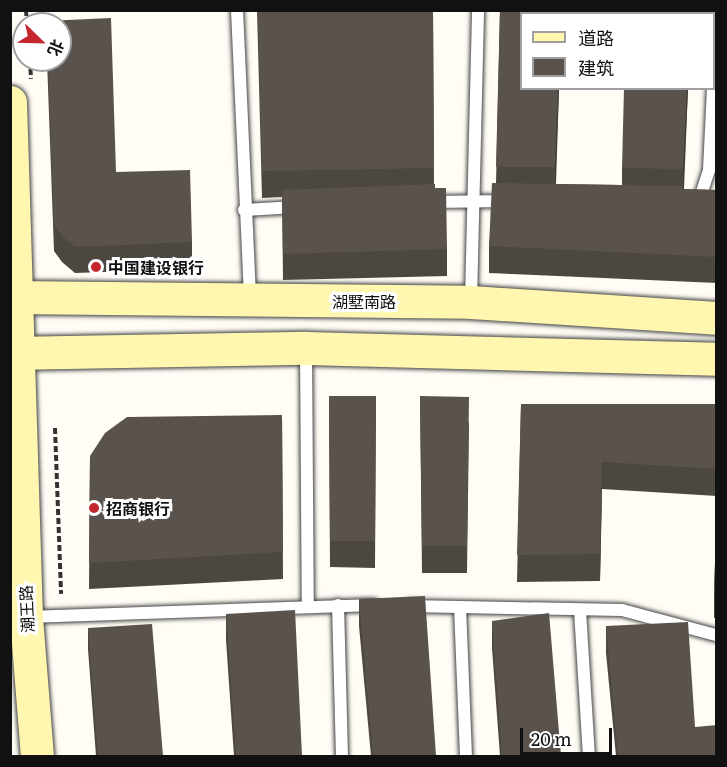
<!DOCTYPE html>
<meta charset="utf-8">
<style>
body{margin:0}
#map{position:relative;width:727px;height:767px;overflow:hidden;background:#fffdf5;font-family:Literata,"Noto Sans SC",serif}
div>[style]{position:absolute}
.path>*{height:4px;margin-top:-2px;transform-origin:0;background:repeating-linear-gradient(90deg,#333 0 6px,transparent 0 9px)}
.roads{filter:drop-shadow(0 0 2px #444) drop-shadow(0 0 2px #444)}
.lane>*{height:12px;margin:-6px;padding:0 6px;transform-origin:6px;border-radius:6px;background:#fff}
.secondary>*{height:33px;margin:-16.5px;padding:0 16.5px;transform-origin:16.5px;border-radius:16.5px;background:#fff6b0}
.wall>*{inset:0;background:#4d4742}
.shaded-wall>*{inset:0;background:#3f3936}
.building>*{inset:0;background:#5a524d}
.dots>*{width:16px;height:16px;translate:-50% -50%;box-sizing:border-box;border:3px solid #fff;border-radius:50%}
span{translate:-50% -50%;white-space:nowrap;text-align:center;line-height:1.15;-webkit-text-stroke:6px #fff;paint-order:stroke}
.poi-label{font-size:16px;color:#111;font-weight:700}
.left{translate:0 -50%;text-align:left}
.street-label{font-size:16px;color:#111}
.frame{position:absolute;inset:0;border:12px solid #111;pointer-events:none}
.legend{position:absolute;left:520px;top:12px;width:195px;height:78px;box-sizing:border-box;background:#fff;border:2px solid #a0a0a0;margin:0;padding:8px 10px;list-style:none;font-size:18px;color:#111}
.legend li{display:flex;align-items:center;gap:12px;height:30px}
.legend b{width:30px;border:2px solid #a0a0a0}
.north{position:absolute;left:12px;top:12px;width:60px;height:60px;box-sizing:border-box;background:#fff;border:2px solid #a0a0a0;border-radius:50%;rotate:113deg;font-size:16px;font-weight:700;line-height:24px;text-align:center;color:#111}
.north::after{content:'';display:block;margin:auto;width:21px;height:27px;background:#c4262e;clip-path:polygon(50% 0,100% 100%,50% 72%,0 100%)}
.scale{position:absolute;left:520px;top:728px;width:92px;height:27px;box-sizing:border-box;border:3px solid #111;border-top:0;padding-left:8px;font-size:18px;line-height:21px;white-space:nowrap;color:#111;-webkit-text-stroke:4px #fff;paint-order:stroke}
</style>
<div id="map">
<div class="path">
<div style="left:26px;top:10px;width:14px;rotate:86deg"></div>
<div style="left:30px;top:60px;width:19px;rotate:87deg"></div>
<div style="left:55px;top:428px;width:166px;rotate:87.9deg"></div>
</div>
<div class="roads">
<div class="lane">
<div style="left:237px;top:10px;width:289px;rotate:87.4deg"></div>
<div style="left:714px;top:85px;width:63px;rotate:-88.2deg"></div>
<div style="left:431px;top:202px;width:76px;rotate:-0.8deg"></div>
<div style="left:698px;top:204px;width:36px;rotate:-72deg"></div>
<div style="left:709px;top:170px;width:82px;rotate:-87.2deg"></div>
<div style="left:244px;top:210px;width:53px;rotate:-3.2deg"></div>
<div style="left:471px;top:300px;width:290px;rotate:-88.6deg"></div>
<div style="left:306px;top:349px;width:256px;rotate:89.6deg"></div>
<div style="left:338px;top:605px;width:151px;rotate:88.5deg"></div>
<div style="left:409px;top:606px;width:213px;rotate:1.1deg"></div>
<div style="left:622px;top:610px;width:97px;rotate:14.9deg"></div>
<div style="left:460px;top:607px;width:149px;rotate:87.7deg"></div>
<div style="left:580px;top:610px;width:146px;rotate:86.5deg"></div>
<div style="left:28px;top:617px;width:346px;rotate:-2deg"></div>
</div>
<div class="secondary">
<div style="left:10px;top:102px;width:515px;rotate:88.22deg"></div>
<div style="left:26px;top:617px;width:139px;rotate:85.5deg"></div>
<div style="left:10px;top:297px;width:461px;rotate:0.6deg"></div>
<div style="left:471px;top:302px;width:246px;rotate:3.7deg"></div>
<div style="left:10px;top:353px;width:296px;rotate:-1deg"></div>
<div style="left:306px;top:348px;width:410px;rotate:1.5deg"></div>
</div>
</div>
<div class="wall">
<div style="clip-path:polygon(257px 10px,433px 10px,434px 184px,447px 249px,447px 276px,283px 280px,282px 197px,262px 198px)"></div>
<div style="clip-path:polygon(500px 10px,562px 10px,562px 14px,522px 88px,559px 88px,556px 184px,622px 185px,622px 168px,688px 88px,684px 189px,717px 190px,717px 283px,489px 273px,489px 246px,496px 183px)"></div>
<div style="clip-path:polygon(47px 60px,60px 60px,116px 172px,192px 242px,192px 269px,75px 273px,62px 262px,54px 251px)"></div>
<div style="clip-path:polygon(329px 396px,376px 396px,375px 568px,330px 567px)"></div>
<div style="clip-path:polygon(420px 396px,469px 423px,467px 573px,422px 573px)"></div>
<div style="clip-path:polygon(521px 404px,717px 404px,717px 496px,602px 489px,600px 581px,517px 582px)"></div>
<div style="clip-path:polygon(282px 415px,283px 579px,89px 589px,90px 456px)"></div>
<div style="clip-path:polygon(717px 506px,717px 618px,714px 618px,714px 592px)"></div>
<div style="clip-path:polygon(359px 599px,436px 756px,371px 756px,359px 626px)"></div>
<div style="clip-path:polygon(226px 614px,302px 756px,234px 756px,226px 640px)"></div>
<div style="clip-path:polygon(492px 621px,561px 756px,500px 756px,492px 648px)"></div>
<div style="clip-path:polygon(606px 626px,695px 727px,717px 756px,616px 756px,606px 653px)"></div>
<div style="clip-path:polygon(88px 628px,163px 756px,96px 756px,88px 649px)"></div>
</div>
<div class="shaded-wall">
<div style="clip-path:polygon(558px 88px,559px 88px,555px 194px,555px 167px)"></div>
<div style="clip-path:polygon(687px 88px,688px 88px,683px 196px,683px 169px)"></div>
<div style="clip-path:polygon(602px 462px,602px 489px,600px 581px,600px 554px)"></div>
</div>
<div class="building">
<div style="clip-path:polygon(258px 10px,433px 10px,434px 168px,262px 171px)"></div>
<div style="clip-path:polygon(500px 10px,561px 10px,561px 14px,522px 14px,522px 88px,558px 88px,555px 167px,496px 167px)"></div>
<div style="clip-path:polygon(626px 10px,709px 10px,709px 14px,626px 14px)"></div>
<div style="clip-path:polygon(111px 18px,116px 172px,190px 170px,192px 242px,75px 247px,62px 236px,54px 225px,48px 60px,60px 60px,60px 24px,47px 24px,46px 21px)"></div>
<div style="clip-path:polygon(624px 88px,687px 88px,683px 169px,622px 168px)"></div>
<div style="clip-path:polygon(492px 183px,682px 186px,682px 189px,717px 190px,717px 257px,489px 246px)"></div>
<div style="clip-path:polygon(435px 184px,435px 188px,446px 188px,447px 249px,283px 254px,282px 190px)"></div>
<div style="clip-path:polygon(329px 396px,376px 396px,375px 541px,330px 541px)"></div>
<div style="clip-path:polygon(420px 396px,469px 397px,467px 546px,422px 546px)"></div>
<div style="clip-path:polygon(521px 404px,717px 404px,717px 469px,602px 462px,600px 554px,517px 555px)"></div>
<div style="clip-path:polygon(282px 415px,283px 552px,89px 563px,90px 456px,105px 433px,127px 417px)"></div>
<div style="clip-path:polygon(717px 506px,717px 592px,714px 592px)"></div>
<div style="clip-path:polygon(425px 596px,436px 756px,373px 756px,359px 599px)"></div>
<div style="clip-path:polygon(295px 610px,302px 756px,236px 756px,226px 614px)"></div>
<div style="clip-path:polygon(549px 613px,561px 756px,502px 756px,492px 621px)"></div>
<div style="clip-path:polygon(688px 622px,695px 727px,717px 725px,717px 756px,618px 756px,606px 626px)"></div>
<div style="clip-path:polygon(152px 624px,163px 756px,98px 756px,88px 628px)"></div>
</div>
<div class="dots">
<div style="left:96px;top:267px;background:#c4262e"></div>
<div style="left:94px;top:508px;background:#c4262e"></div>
</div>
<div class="poi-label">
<span class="left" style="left:108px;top:267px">中国建设银行</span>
<span class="left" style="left:106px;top:508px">招商银行</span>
</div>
<div class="street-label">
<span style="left:364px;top:301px">湖墅南路</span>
<span style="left:26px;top:609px;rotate:-93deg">潮王路</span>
</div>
<div class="frame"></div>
<ul class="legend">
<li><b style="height:8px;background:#fff6b0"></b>道路</li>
<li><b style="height:16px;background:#5a524d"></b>建筑</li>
</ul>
<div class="north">北</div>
<div class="scale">20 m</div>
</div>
